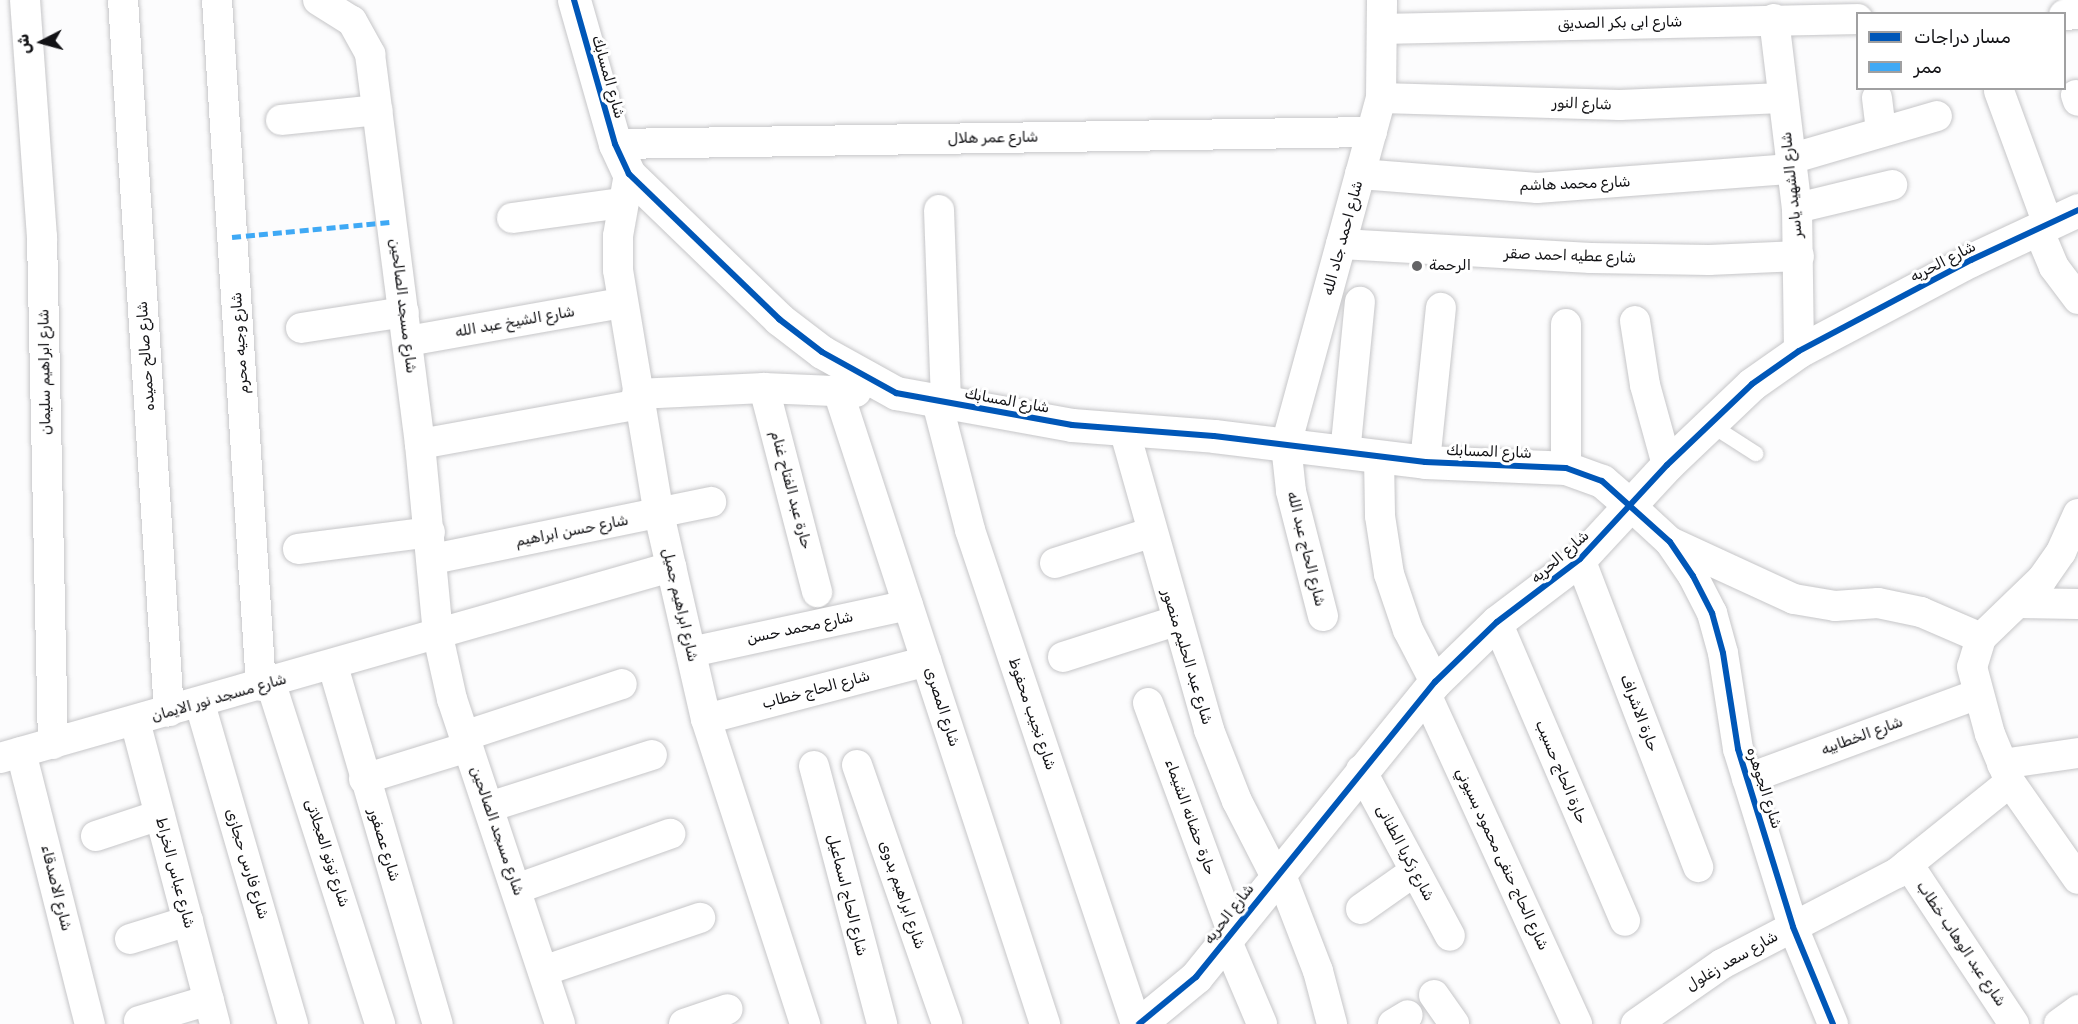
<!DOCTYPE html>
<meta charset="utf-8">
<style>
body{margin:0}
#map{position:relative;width:2078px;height:1024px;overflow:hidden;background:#fcfcfd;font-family:Rubik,"Noto Naskh Arabic",sans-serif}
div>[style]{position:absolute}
.roads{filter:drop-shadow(0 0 2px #c6c6c8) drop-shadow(0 0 2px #c6c6c8)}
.lane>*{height:15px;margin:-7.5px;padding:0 7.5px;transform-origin:7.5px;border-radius:7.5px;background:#fff}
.street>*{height:30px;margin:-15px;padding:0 15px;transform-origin:15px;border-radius:15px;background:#fff}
.secondary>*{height:33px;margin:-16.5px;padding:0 16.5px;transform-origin:16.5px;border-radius:16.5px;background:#fff}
.quiet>*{height:4.5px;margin-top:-2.25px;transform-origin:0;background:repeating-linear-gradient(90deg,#3fa9f5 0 9px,transparent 0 13.5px)}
.cycleway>*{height:6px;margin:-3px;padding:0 3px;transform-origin:3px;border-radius:3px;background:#0057b8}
.dots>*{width:16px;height:16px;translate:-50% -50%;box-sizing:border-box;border:3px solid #fff;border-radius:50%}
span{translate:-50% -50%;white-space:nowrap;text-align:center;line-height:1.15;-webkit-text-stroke:6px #fff;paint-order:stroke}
.street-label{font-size:15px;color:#121215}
.poi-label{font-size:15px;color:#121215}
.left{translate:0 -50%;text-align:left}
.legend{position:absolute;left:1856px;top:12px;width:210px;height:78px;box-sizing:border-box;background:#fff;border:2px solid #a0a0a1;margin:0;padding:8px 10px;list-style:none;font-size:18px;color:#121215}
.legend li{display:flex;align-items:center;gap:12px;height:30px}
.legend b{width:30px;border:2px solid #a0a0a1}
.north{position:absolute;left:12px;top:12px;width:60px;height:60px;-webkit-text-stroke:4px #fff;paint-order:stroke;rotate:264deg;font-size:16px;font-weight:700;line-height:24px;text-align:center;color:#121215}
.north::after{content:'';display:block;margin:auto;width:21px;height:27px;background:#121215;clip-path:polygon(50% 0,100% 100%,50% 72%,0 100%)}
</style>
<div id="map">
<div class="roads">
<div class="lane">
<div style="left:1710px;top:424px;width:54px;rotate:32.8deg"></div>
</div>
<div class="street">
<div style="left:25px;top:0;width:238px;rotate:85.9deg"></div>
<div style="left:42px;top:237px;width:507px;rotate:88.76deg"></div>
<div style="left:123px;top:0;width:713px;rotate:86.3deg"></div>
<div style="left:217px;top:0;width:687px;rotate:86.33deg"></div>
<div style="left:318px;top:0;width:40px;rotate:32deg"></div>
<div style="left:352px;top:21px;width:38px;rotate:61deg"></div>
<div style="left:370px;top:54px;width:393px;rotate:82.7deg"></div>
<div style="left:420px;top:444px;width:193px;rotate:84.6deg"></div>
<div style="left:438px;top:636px;width:65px;rotate:77.5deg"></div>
<div style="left:452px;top:699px;width:342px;rotate:71.6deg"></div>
<div style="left:2064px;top:15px;width:14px;rotate:-4deg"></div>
<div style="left:1774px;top:19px;width:190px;rotate:83.1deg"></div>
<div style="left:1797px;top:208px;width:143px;rotate:89.2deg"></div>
<div style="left:1383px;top:29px;width:475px;rotate:-1.2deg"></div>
<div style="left:1999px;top:91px;width:142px;rotate:69.8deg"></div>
<div style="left:2076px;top:95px;width:6px;rotate:72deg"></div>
<div style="left:1381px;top:98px;width:239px;rotate:1.7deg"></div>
<div style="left:1620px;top:105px;width:162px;rotate:-2.5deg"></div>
<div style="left:1877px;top:98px;width:34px;rotate:83deg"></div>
<div style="left:281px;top:120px;width:97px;rotate:-5.9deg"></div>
<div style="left:615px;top:144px;width:757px;rotate:-0.91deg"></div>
<div style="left:1790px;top:159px;width:153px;rotate:-16.3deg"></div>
<div style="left:629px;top:174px;width:63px;rotate:100.1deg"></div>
<div style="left:618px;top:236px;width:34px;rotate:90deg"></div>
<div style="left:618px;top:270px;width:247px;rotate:80.5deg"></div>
<div style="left:659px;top:514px;width:210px;rotate:77.1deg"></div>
<div style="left:706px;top:719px;width:321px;rotate:72deg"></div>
<div style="left:1360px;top:174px;width:178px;rotate:4.5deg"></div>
<div style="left:1537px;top:188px;width:255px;rotate:-4.3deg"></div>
<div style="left:1797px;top:208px;width:98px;rotate:-13.6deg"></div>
<div style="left:939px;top:210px;width:193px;rotate:87.9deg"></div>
<div style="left:512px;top:218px;width:111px;rotate:-7.8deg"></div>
<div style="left:2038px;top:229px;width:41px;rotate:67.2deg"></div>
<div style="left:2054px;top:267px;width:40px;rotate:53deg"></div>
<div style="left:1341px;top:244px;width:250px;rotate:3.2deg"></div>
<div style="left:1591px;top:258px;width:118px;rotate:1deg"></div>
<div style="left:1709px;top:260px;width:90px;rotate:-2.5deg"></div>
<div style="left:1635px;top:321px;width:65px;rotate:81.1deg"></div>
<div style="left:1645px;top:385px;width:83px;rotate:74.6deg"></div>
<div style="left:301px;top:328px;width:104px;rotate:-8.8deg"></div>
<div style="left:408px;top:341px;width:216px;rotate:-10.1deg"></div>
<div style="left:764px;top:388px;width:211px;rotate:75.4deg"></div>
<div style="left:838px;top:391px;width:666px;rotate:71.89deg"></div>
<div style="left:637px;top:394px;width:127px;rotate:-2.7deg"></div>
<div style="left:764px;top:388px;width:92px;rotate:2.5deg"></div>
<div style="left:937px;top:402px;width:132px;rotate:75.5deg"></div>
<div style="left:970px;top:530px;width:521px;rotate:71.43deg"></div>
<div style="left:1124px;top:429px;width:313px;rotate:74.2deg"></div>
<div style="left:1209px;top:730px;width:76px;rotate:68.5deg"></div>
<div style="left:1237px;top:801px;width:83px;rotate:62.8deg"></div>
<div style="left:420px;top:444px;width:224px;rotate:-10.3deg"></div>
<div style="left:1345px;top:454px;width:153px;rotate:-84.4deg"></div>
<div style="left:1379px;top:457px;width:59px;rotate:89deg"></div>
<div style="left:1380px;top:516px;width:59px;rotate:81.2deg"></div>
<div style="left:1389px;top:574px;width:59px;rotate:71.3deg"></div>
<div style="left:1408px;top:630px;width:59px;rotate:62.6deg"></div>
<div style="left:1425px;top:462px;width:155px;rotate:-84.1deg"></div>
<div style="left:1566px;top:468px;width:144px;rotate:-90deg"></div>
<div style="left:1632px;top:507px;width:52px;rotate:42.6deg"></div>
<div style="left:1670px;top:542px;width:41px;rotate:55.9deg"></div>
<div style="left:1693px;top:576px;width:42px;rotate:62.8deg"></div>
<div style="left:1712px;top:613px;width:41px;rotate:74.6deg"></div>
<div style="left:1723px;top:653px;width:97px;rotate:81.1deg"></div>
<div style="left:1738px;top:749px;width:186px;rotate:72.8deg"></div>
<div style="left:1793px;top:927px;width:105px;rotate:67.6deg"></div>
<div style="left:2078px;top:514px;width:42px;rotate:114.1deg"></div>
<div style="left:2061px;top:552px;width:33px;rotate:125deg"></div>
<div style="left:2042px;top:579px;width:85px;rotate:136deg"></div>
<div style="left:1981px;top:638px;width:30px;rotate:107deg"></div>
<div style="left:1972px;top:667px;width:69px;rotate:75deg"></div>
<div style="left:1990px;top:734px;width:52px;rotate:67.4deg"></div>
<div style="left:2010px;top:782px;width:118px;rotate:55deg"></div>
<div style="left:1670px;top:542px;width:136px;rotate:24.7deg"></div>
<div style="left:1794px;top:599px;width:42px;rotate:9.7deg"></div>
<div style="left:1835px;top:606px;width:43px;rotate:-4deg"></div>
<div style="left:1878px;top:603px;width:44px;rotate:11.8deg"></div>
<div style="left:1921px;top:612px;width:65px;rotate:23.4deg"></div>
<div style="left:298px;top:549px;width:133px;rotate:-7.3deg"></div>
<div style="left:433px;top:559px;width:284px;rotate:-11.6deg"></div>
<div style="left:1580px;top:559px;width:330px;rotate:69deg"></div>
<div style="left:1055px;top:563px;width:100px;rotate:-17.5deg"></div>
<div style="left:2019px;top:603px;width:59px;rotate:1deg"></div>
<div style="left:1323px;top:616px;width:129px;rotate:-104.4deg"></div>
<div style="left:1291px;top:491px;width:46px;rotate:-96.2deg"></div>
<div style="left:1286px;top:445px;width:360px;rotate:-74.7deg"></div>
<div style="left:1381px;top:98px;width:98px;rotate:-89.4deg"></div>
<div style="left:1497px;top:622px;width:325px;rotate:66.8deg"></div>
<div style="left:691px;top:652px;width:222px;rotate:-12.2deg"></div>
<div style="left:1063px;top:657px;width:119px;rotate:-17.7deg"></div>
<div style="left:333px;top:666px;width:373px;rotate:73.7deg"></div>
<div style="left:271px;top:684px;width:357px;rotate:72.2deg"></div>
<div style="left:1426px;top:694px;width:363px;rotate:65.4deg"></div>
<div style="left:1148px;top:703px;width:243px;rotate:69.8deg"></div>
<div style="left:200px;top:704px;width:333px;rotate:73.8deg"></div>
<div style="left:706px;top:719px;width:228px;rotate:-14.7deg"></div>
<div style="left:135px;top:721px;width:313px;rotate:75.2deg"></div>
<div style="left:464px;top:736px;width:166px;rotate:-18.2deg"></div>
<div style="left:21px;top:752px;width:281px;rotate:75.8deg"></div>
<div style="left:0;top:758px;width:698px;rotate:-15.89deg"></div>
<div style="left:2002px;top:764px;width:77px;rotate:-8.2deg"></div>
<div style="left:857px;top:765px;width:274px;rotate:70.8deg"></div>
<div style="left:814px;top:766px;width:267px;rotate:75.2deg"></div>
<div style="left:1361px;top:770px;width:188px;rotate:61.8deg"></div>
<div style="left:364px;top:779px;width:109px;rotate:-17.1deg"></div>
<div style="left:1747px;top:779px;width:246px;rotate:-20.2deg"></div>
<div style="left:489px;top:807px;width:171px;rotate:-17.7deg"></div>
<div style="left:96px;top:836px;width:67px;rotate:-18.2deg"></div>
<div style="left:1908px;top:864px;width:192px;rotate:56.5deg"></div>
<div style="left:1279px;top:870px;width:108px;rotate:68.9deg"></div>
<div style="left:1318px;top:971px;width:55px;rotate:75.2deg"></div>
<div style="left:516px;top:889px;width:164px;rotate:-19.7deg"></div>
<div style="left:1361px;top:909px;width:66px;rotate:-35.1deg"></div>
<div style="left:130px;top:939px;width:61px;rotate:-17.2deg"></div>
<div style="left:1226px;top:939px;width:92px;rotate:67deg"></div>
<div style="left:543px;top:971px;width:166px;rotate:-18.7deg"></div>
<div style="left:1434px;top:995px;width:35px;rotate:55deg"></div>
<div style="left:139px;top:1021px;width:73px;rotate:-16.7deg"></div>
<div style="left:684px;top:1024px;width:46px;rotate:-18.8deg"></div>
<div style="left:1393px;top:1024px;width:17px;rotate:-31deg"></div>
<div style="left:1636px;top:1024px;width:105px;rotate:-34.9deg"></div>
<div style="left:1722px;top:964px;width:197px;rotate:-27.5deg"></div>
<div style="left:1897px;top:873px;width:145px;rotate:-38.8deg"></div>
<div style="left:2059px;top:1024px;width:24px;rotate:-36deg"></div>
</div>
<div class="secondary">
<div style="left:574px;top:0;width:150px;rotate:74.1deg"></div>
<div style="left:615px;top:144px;width:33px;rotate:65deg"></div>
<div style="left:629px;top:174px;width:209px;rotate:44deg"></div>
<div style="left:779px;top:319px;width:54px;rotate:37.5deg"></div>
<div style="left:822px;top:352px;width:85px;rotate:29deg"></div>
<div style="left:896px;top:393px;width:179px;rotate:10.3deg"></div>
<div style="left:1072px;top:425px;width:142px;rotate:4.4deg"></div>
<div style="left:1214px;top:436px;width:213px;rotate:7deg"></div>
<div style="left:1425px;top:462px;width:141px;rotate:2.4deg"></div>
<div style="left:1566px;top:468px;width:38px;rotate:20deg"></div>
<div style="left:1602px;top:481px;width:40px;rotate:41deg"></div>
<div style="left:1139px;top:1024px;width:74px;rotate:-39.5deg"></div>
<div style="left:1196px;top:977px;width:380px;rotate:-51deg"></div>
<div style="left:1435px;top:682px;width:86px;rotate:-44.1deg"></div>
<div style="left:1497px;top:622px;width:104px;rotate:-37.2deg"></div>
<div style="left:1580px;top:559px;width:128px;rotate:-47.2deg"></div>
<div style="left:1667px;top:465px;width:117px;rotate:-43.6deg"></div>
<div style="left:1752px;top:384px;width:57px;rotate:-35.1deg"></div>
<div style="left:1799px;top:351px;width:195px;rotate:-27.9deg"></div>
<div style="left:1971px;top:260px;width:118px;rotate:-25deg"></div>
</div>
</div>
<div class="quiet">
<div style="left:232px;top:237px;width:161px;rotate:-5.4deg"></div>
</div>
<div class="cycleway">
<div style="left:574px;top:0;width:150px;rotate:74.1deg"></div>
<div style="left:615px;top:144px;width:33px;rotate:65deg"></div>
<div style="left:629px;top:174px;width:209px;rotate:44deg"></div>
<div style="left:779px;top:319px;width:54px;rotate:37.5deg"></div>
<div style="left:822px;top:352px;width:85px;rotate:29deg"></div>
<div style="left:896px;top:393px;width:179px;rotate:10.3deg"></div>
<div style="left:1072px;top:425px;width:142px;rotate:4.4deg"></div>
<div style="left:1214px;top:436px;width:213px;rotate:7deg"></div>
<div style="left:1425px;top:462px;width:141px;rotate:2.4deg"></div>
<div style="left:1566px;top:468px;width:38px;rotate:20deg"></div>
<div style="left:1602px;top:481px;width:91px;rotate:41.9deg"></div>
<div style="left:1670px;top:542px;width:41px;rotate:55.9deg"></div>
<div style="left:1693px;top:576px;width:42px;rotate:62.8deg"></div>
<div style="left:1712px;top:613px;width:41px;rotate:74.6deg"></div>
<div style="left:1723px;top:653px;width:97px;rotate:81.1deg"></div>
<div style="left:1738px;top:749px;width:186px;rotate:72.8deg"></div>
<div style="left:1793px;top:927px;width:105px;rotate:67.6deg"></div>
<div style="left:1139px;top:1024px;width:74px;rotate:-39.5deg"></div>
<div style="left:1196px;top:977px;width:380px;rotate:-51deg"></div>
<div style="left:1435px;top:682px;width:86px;rotate:-44.1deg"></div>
<div style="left:1497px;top:622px;width:104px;rotate:-37.2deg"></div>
<div style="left:1580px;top:559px;width:128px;rotate:-47.2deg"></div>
<div style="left:1667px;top:465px;width:117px;rotate:-43.6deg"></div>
<div style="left:1752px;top:384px;width:57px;rotate:-35.1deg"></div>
<div style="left:1799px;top:351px;width:195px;rotate:-27.9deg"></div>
<div style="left:1971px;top:260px;width:118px;rotate:-25deg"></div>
</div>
<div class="dots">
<div style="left:1417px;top:266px;background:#646466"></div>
</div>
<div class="street-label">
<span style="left:1620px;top:23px;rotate:-1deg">شارع ابى بكر الصديق</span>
<span style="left:608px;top:77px;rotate:74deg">شارع المسابك</span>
<span style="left:1582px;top:104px;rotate:2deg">شارع النور</span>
<span style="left:993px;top:138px;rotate:-1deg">شارع عمر هلال</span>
<span style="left:1575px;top:184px;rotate:-2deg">شارع محمد هاشم</span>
<span style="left:1792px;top:185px;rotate:-96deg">شارع الشهيد ياسر</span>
<span style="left:1343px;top:238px;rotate:-75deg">شارع احمد جاد الله</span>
<span style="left:1570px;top:256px;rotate:2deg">شارع عطيه احمد صقر</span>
<span style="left:1943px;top:262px;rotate:-27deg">شارع الحريه</span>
<span style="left:403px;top:306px;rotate:83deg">شارع مسجد الصالحين</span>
<span style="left:515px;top:322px;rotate:-10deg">شارع الشيخ عبد الله</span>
<span style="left:240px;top:343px;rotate:-94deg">شارع وجيه محرم</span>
<span style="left:146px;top:356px;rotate:-94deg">شارع صالح حميده</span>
<span style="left:45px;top:372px;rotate:-91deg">شارع ابراهيم سليمان</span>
<span style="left:1007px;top:401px;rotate:10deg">شارع المسابك</span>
<span style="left:1489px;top:452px;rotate:2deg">شارع المسابك</span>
<span style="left:791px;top:490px;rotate:75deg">حارة عبد الفتاح غنام</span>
<span style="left:572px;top:531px;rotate:-11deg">شارع حسن ابراهيم</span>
<span style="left:1306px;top:549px;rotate:76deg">شارع الحاج عبد الله</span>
<span style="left:1560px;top:557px;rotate:-41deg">شارع الحريه</span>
<span style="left:680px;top:605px;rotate:77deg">شارع ابراهيم جميل</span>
<span style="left:800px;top:628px;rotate:-12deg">شارع محمد حسن</span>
<span style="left:1187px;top:657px;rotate:73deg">شارع عبد الحليم منصور</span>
<span style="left:816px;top:690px;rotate:-15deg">شارع الحاج خطاب</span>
<span style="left:219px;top:698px;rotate:-16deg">شارع مسجد نور الايمان</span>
<span style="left:942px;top:707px;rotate:72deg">شارع المصرى</span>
<span style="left:1639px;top:713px;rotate:69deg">حارة الاشراف</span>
<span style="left:1032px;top:714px;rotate:71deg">شارع نجيب محفوظ</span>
<span style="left:1862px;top:736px;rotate:-20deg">شارع الخطابيه</span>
<span style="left:1561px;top:772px;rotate:67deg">حارة الحاج حسيب</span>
<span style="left:1764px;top:788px;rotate:72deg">شارع الجوهره</span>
<span style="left:1190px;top:817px;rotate:70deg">حارة حضانه الشيماء</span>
<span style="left:497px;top:831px;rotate:71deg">شارع مسجد الصالحين</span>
<span style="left:384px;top:845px;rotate:73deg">شارع عصفور</span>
<span style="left:327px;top:853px;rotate:72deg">شارع توتو العجلاتى</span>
<span style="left:1405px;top:853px;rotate:62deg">شارع زكريا الطنانى</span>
<span style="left:1502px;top:859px;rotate:65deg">شارع الحاج حنفى محمود بسيوني</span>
<span style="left:247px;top:864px;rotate:73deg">شارع فارس حجازى</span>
<span style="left:175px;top:873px;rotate:75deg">شارع عباس الخراط</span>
<span style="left:56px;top:888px;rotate:76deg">شارع الاصدقاء</span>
<span style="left:847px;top:895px;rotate:76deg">شارع الحاج اسماعيل</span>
<span style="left:902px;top:895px;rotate:71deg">شارع ابراهيم بدوى</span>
<span style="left:1229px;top:914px;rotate:-52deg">شارع الحريه</span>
<span style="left:1961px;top:944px;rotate:56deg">شارع عبد الوهاب خطاب</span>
<span style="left:1732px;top:961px;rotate:-30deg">شارع سعد زغلول</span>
</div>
<div class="poi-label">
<span class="left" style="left:1429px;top:266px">الرحمة</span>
</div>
<ul class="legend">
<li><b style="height:8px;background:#0057b8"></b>مسار دراجات</li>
<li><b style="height:8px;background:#3fa9f5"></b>ممر</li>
</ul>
<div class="north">ش</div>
</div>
